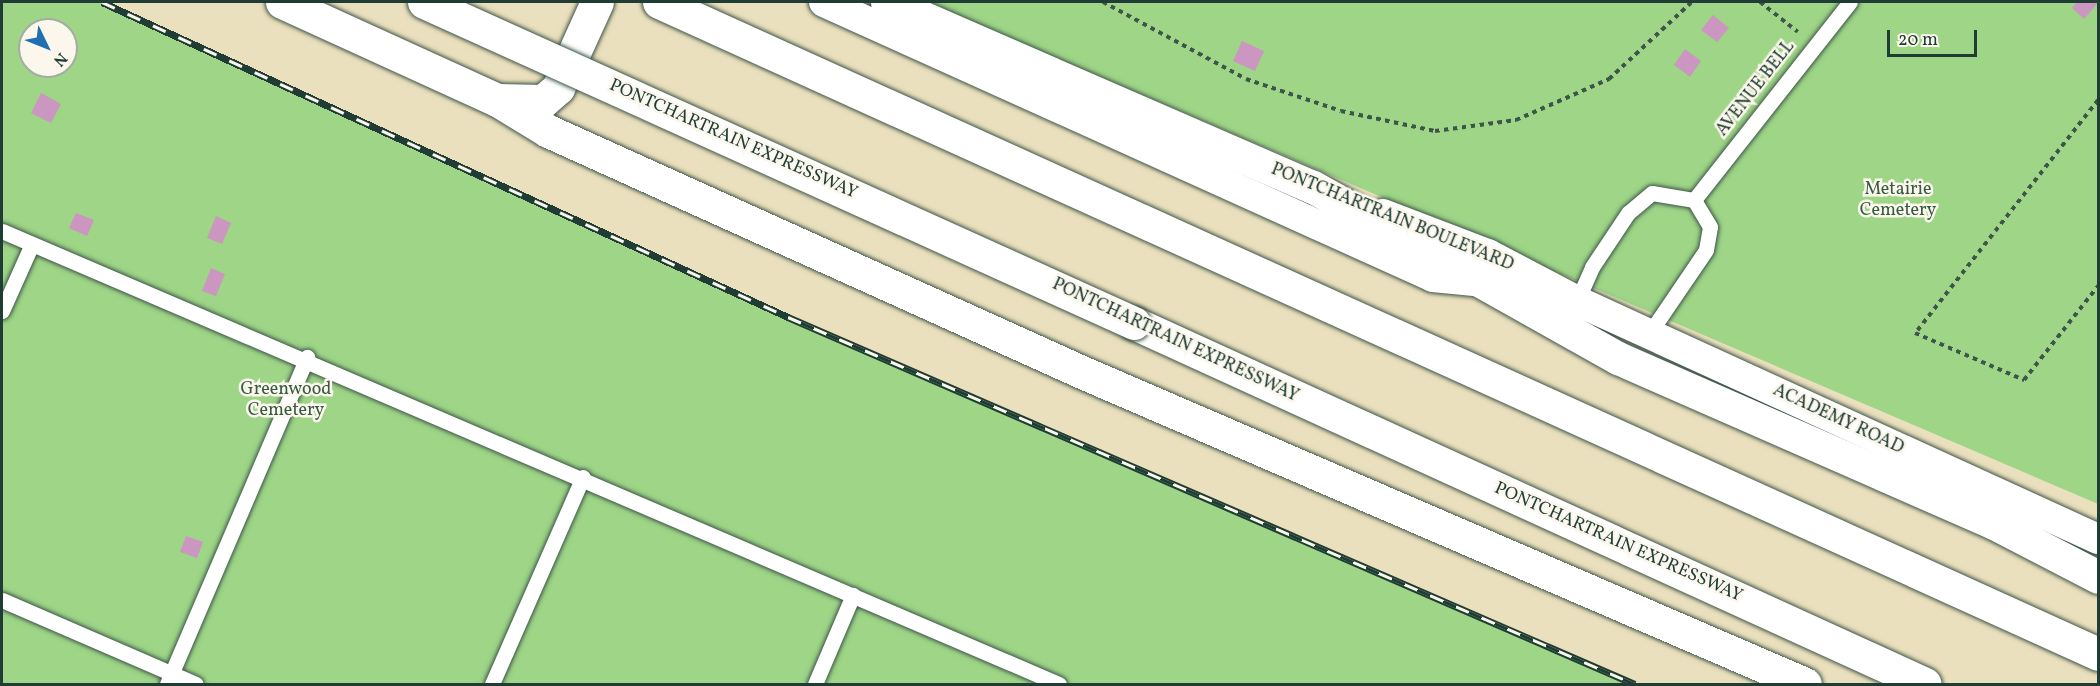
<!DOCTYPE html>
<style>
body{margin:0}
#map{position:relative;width:2100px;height:686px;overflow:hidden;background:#ebe0bd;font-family:Vollkorn,serif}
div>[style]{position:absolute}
.green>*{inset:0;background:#9ed587}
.building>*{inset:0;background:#cb96bf}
.path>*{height:4px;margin-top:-2px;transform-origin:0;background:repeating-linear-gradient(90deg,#3e5549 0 4.5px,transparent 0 9px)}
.roads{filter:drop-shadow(0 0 2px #3e5549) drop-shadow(0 0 2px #3e5549)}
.service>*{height:15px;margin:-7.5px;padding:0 7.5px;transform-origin:7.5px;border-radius:7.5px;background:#fff}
.minor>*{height:30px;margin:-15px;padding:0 15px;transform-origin:15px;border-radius:15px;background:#fff}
.tertiary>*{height:33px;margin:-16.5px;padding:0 16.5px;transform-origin:16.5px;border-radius:16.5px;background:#fff}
.motorway>*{height:33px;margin:-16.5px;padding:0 16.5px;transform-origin:16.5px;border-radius:16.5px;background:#fff}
.rail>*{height:7px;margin-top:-3.5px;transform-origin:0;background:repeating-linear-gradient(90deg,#fbf7ec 0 14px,#1f3d34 0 28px);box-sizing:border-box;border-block:2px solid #1f3d34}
.bridges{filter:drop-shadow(0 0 2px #3e5549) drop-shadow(0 0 2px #3e5549)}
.motorway-bridge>*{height:33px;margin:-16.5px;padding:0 16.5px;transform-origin:16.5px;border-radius:16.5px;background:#fff}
span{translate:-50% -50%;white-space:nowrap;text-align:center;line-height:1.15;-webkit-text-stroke:5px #fbf7ec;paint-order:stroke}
.street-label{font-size:18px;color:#1f3d34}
.park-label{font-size:18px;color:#385b45}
.frame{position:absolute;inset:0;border:3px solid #1f3d34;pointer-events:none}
.north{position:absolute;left:18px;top:18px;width:60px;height:60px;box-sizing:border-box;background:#fbf7ec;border:2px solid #a3ada2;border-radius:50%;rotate:133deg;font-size:16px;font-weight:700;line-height:24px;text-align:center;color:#1f3d34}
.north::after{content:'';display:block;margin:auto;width:21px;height:27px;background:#1f6fb2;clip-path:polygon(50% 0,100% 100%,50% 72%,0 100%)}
.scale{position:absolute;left:1887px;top:30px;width:90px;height:27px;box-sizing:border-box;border:3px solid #1f3d34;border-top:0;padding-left:8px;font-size:18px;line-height:21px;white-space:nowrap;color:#1f3d34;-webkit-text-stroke:4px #fbf7ec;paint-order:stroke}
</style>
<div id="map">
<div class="green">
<div style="clip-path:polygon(evenodd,2px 2px,103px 2px,788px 317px,1635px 684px,2px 684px,2px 2px,30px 30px,66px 30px,66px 66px,30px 66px,30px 30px)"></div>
<div style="clip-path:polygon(926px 2px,2098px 2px,2098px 504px)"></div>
</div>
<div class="building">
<div style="clip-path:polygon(2077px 2px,2095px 2px,2097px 4px,2084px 19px,2072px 8px)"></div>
<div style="clip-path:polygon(1713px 15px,1729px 28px,1717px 42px,1701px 30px)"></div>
<div style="clip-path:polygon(1242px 41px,1264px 51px,1255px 71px,1233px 61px)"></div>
<div style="clip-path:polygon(1685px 49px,1701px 61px,1690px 77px,1674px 65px)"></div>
<div style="clip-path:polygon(41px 93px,61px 104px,51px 123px,31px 113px)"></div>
<div style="clip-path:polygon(76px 213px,94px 220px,87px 236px,69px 228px)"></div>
<div style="clip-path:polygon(216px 216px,231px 223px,222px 244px,207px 238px)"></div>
<div style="clip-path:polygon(211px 268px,225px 274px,216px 296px,202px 291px)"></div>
<div style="clip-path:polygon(186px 536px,203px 542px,197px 558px,180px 552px)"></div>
</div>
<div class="path">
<div style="left:1103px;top:2px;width:162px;rotate:28.3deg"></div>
<div style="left:1246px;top:79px;width:100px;rotate:18.6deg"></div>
<div style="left:1341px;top:111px;width:96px;rotate:12deg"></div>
<div style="left:1435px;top:131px;width:82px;rotate:-7.7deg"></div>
<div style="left:1516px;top:120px;width:102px;rotate:-23.8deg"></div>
<div style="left:1609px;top:79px;width:113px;rotate:-42.9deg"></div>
<div style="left:1760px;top:2px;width:48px;rotate:38.3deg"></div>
<div style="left:2098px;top:100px;width:296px;rotate:128.1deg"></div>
<div style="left:1915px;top:333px;width:119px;rotate:23.3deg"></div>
<div style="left:2024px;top:380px;width:120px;rotate:-51.8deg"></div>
</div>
<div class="roads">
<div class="service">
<div style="left:1694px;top:200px;width:252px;rotate:-51.8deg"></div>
<div style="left:2px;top:231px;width:1150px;rotate:23.2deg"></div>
<div style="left:1577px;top:301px;width:37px;rotate:-66deg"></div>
<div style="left:1592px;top:267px;width:65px;rotate:-56.3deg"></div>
<div style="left:1628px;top:213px;width:31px;rotate:-40deg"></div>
<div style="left:1652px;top:193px;width:43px;rotate:9.5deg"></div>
<div style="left:1694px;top:200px;width:31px;rotate:59deg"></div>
<div style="left:1710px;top:227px;width:23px;rotate:100deg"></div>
<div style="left:1706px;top:250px;width:102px;rotate:124.2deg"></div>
<div style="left:2px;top:311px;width:73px;rotate:-65.9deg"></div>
<div style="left:2px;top:600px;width:211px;rotate:23.4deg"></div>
<div style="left:167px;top:684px;width:356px;rotate:-66.8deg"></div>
<div style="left:492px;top:684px;width:226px;rotate:-66.3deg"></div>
<div style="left:815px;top:684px;width:97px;rotate:-66.9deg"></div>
</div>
<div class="minor">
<div style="left:824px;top:2px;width:668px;rotate:24.3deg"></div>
<div style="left:1433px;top:277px;width:49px;rotate:5.8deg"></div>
<div style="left:1383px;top:214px;width:112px;rotate:20.9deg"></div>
<div style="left:1488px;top:254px;width:101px;rotate:27.8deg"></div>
<div style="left:1577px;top:301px;width:573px;rotate:24.55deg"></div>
</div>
<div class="tertiary">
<div style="left:282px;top:2px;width:236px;rotate:24.5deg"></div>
<div style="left:497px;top:100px;width:46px;rotate:1.2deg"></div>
<div style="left:543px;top:101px;width:20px;rotate:-41deg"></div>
<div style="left:558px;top:88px;width:94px;rotate:-65.6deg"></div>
<div style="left:887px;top:2px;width:464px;rotate:23.5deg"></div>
</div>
<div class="motorway">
<div style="left:659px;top:2px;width:1580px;rotate:24.37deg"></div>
<div style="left:497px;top:100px;width:60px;rotate:31.3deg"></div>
<div style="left:548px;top:131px;width:588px;rotate:24.3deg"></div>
<div style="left:1084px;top:373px;width:785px;rotate:23.33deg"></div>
<div style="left:1313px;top:187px;width:350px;rotate:29.3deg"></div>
<div style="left:1618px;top:358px;width:411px;rotate:23.7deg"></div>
<div style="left:1994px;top:523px;width:117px;rotate:27.4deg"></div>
<div style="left:1134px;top:323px;width:869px;rotate:24.53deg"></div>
</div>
</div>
<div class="rail">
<div style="left:102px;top:2px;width:755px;rotate:24.66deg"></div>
<div style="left:788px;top:317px;width:923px;rotate:23.43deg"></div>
</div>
<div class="bridges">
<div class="motorway-bridge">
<div style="left:424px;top:2px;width:779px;rotate:24.33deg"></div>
</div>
</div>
<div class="street-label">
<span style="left:1756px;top:89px;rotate:-52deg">AVENUE BELL</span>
<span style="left:733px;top:140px;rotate:24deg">PONTCHARTRAIN EXPRESSWAY</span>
<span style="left:1392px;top:218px;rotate:22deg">PONTCHARTRAIN BOULEVARD</span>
<span style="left:1175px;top:341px;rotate:25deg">PONTCHARTRAIN EXPRESSWAY</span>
<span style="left:1838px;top:420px;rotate:25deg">ACADEMY ROAD</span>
<span style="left:1618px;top:543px;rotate:24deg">PONTCHARTRAIN EXPRESSWAY</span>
</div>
<div class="park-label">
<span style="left:1898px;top:201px">Metairie<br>Cemetery</span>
<span style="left:286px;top:401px">Greenwood<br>Cemetery</span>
</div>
<div class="frame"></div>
<div class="north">N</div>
<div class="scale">20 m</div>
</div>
